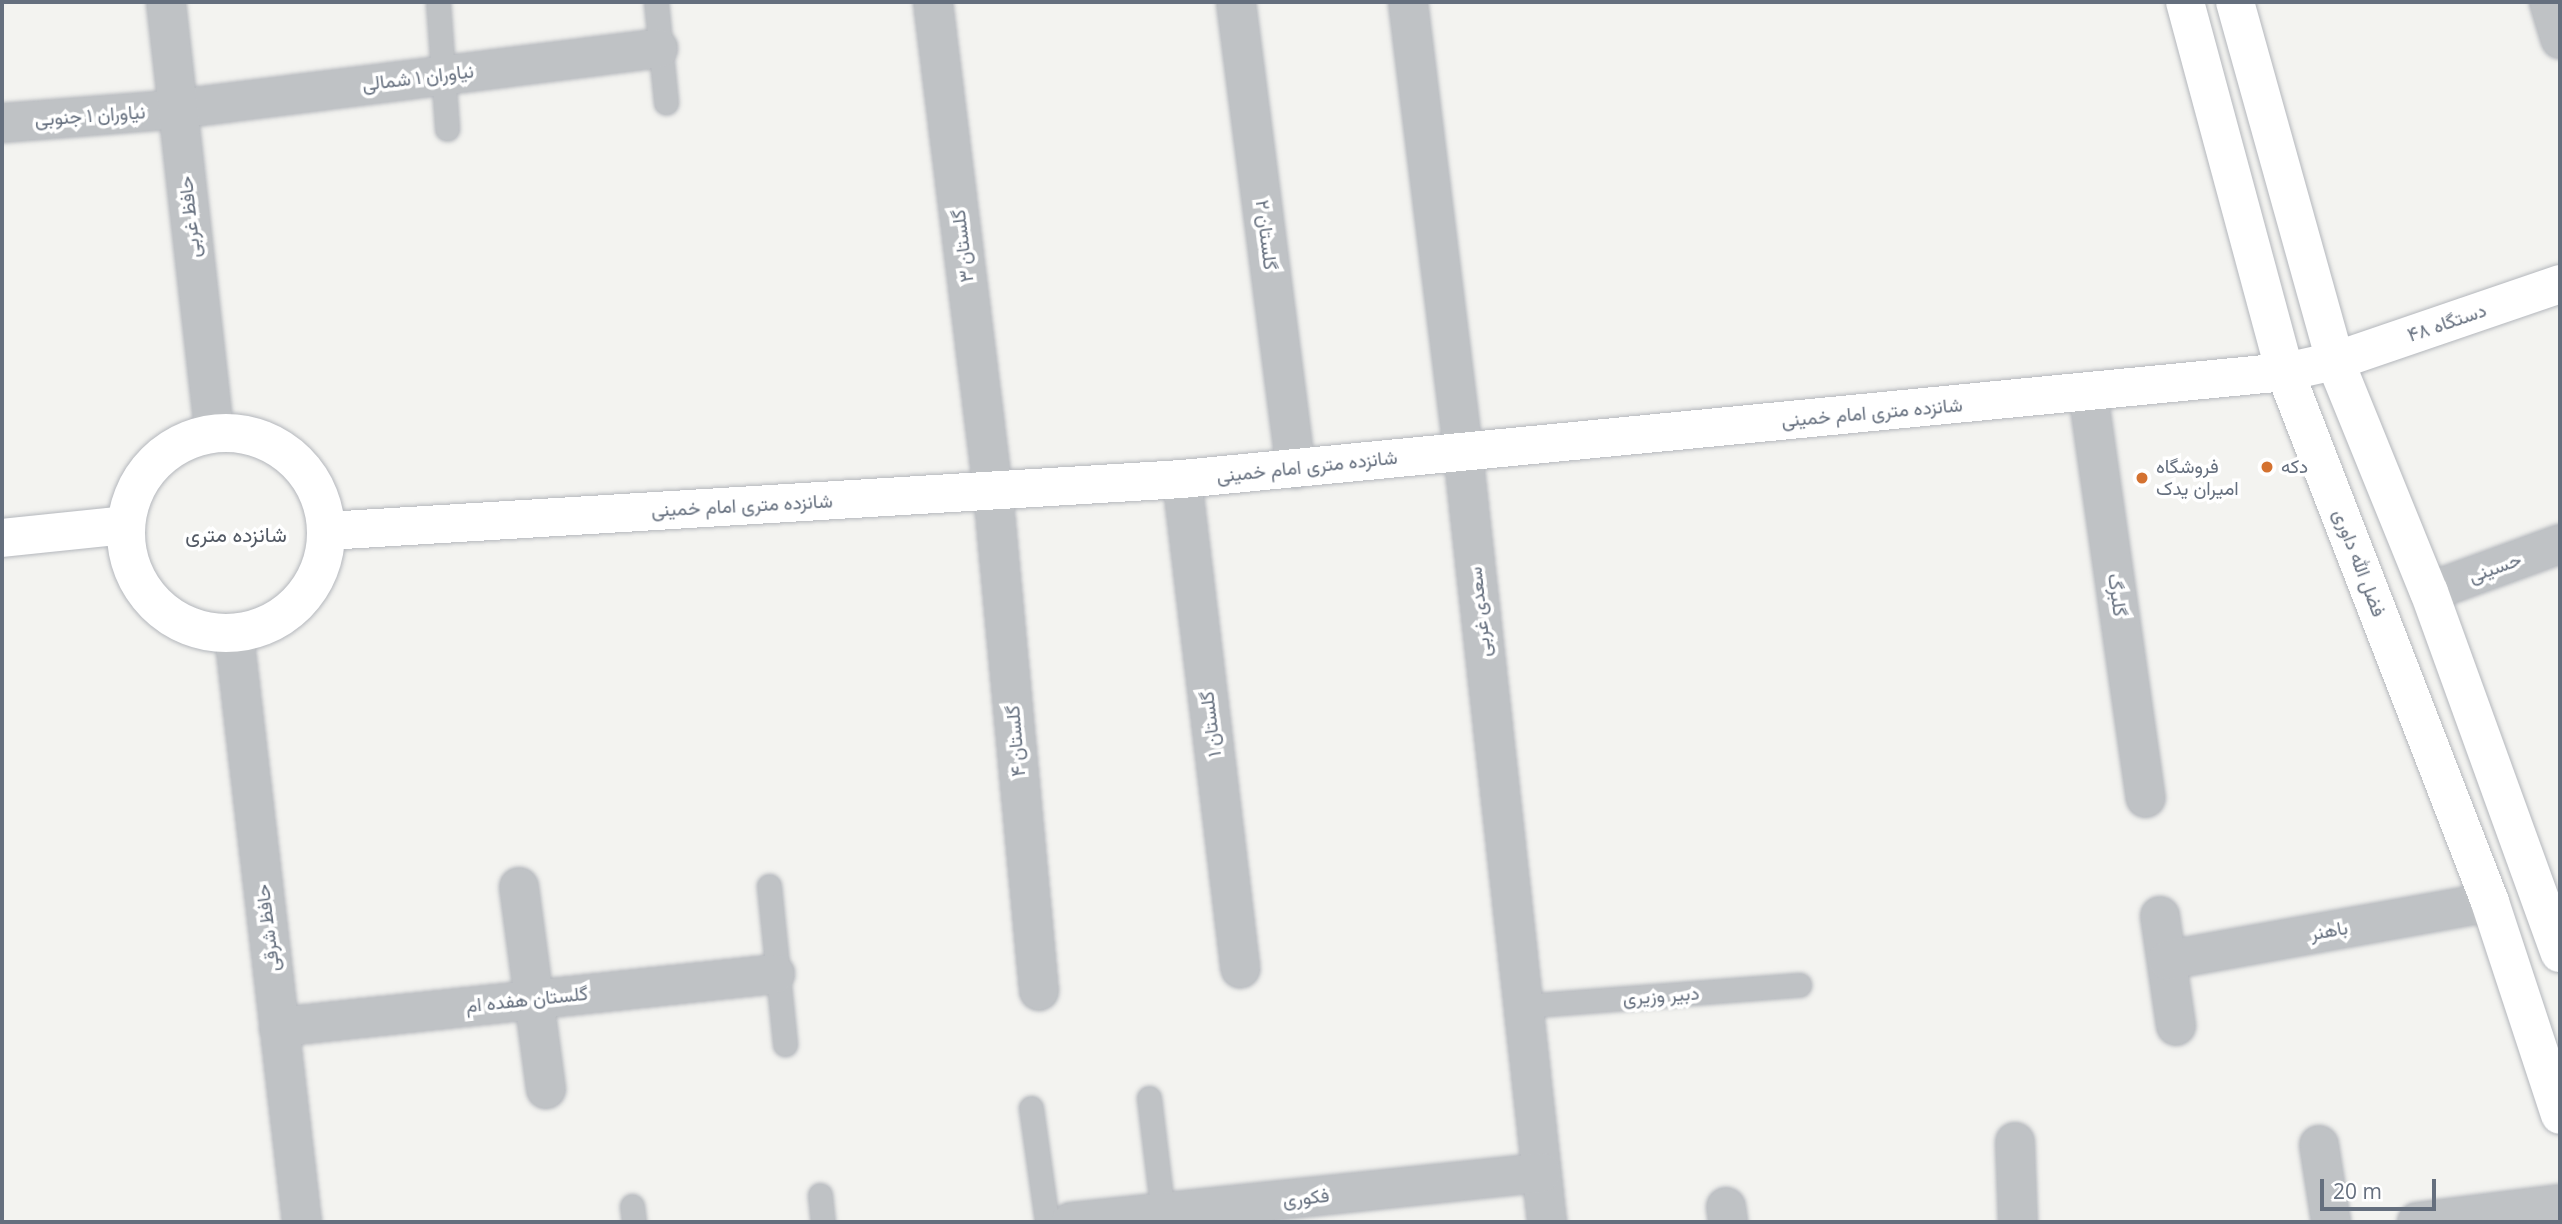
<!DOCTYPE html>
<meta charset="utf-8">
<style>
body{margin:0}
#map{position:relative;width:2562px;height:1224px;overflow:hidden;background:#f3f3f0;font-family:"Open Sans",Vazirmatn,sans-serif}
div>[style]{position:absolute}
.roads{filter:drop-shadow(0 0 2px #b4b7bc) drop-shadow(0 0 2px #b4b7bc)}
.service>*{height:23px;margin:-11.5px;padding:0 11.5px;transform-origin:11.5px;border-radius:11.5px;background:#bfc2c5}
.minor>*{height:38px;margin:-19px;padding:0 19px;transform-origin:19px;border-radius:19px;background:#bfc2c5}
.tertiary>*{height:38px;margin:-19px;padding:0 19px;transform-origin:19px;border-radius:19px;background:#bfc2c5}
.secondary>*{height:38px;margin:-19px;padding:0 19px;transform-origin:19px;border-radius:19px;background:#fff}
.secondary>.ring{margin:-19px;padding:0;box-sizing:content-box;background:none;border:38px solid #fff;border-radius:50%}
.dots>*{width:19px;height:19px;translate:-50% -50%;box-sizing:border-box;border:4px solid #fff;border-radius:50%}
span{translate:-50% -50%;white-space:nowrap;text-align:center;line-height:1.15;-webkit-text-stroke:7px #fff;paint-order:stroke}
.street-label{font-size:19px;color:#656f7e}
.poi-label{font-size:19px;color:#656f7e}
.left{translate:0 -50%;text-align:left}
.neighbourhood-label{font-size:21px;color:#525964}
.frame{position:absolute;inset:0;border:4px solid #656f7e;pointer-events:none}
.scale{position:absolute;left:2320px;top:1179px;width:116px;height:32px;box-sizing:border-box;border:4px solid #656f7e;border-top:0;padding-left:9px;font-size:21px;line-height:24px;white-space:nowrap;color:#656f7e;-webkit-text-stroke:5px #fff;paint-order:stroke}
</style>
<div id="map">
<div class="roads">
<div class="service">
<div style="left:438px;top:2px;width:127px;rotate:85.9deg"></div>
<div style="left:656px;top:2px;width:101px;rotate:84.3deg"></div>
<div style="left:769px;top:886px;width:159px;rotate:84.2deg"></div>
<div style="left:1523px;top:1006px;width:277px;rotate:-4.4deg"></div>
<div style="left:1149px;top:1098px;width:125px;rotate:83.1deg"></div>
<div style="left:1031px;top:1108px;width:115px;rotate:82deg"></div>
<div style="left:820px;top:1195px;width:27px;rotate:84deg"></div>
<div style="left:632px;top:1206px;width:16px;rotate:83deg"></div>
</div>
<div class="minor">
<div style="left:933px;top:2px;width:493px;rotate:83deg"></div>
<div style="left:993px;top:491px;width:502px;rotate:84.74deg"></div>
<div style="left:1236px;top:2px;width:471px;rotate:82.7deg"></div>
<div style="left:1408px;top:2px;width:453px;rotate:83deg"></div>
<div style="left:1463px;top:452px;width:775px;rotate:83.77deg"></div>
<div style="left:2549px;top:2px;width:39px;rotate:73deg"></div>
<div style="left:2px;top:123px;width:177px;rotate:-4.5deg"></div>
<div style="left:178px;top:109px;width:484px;rotate:-7.2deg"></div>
<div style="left:2088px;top:393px;width:409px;rotate:81.9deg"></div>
<div style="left:1182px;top:479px;width:493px;rotate:83.2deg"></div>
<div style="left:2429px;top:592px;width:140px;rotate:-20.1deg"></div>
<div style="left:519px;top:887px;width:204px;rotate:82.4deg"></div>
<div style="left:2160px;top:916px;width:111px;rotate:81.7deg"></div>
<div style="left:2168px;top:960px;width:327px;rotate:-10.2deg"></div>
<div style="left:279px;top:1027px;width:499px;rotate:-6.1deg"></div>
<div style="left:2015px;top:1142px;width:80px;rotate:87.9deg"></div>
<div style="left:2319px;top:1145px;width:78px;rotate:81.1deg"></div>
<div style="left:1726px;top:1207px;width:15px;rotate:82deg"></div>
<div style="left:1071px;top:1222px;width:473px;rotate:-6deg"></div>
<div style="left:2417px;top:1222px;width:144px;rotate:-7.2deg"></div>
</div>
<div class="tertiary">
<div style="left:166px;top:2px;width:433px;rotate:83.6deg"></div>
<div style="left:234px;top:634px;width:592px;rotate:83.4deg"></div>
</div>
<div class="secondary">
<div style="left:2185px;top:2px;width:383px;rotate:74.9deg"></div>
<div style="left:2285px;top:372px;width:568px;rotate:68.85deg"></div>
<div style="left:2490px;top:902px;width:224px;rotate:71.8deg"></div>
<div style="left:2235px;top:2px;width:373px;rotate:74.4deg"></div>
<div style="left:2335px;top:361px;width:249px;rotate:67.9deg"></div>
<div style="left:2429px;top:592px;width:384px;rotate:70.1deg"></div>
<div class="ring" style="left:126px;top:433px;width:162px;height:162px"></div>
<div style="left:327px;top:531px;width:857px;rotate:-3.48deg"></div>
<div style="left:1182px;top:479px;width:1108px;rotate:-5.54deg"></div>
<div style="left:2285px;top:372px;width:51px;rotate:-12.4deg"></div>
<div style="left:2335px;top:361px;width:238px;rotate:-18.9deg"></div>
<div style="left:2px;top:538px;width:124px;rotate:-6deg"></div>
</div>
</div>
<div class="dots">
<div style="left:2267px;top:467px;background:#d47230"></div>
<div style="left:2142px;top:478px;background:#d47230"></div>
</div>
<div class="street-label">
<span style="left:418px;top:78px;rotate:-7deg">نیاوران ۱ شمالی</span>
<span style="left:90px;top:116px;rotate:-4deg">نیاوران ۱ جنوبی</span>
<span style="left:190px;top:217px;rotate:-96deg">حافظ غربی</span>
<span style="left:1266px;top:235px;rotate:83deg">گلستان ۲</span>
<span style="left:963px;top:246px;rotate:-97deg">گلستان ۳</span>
<span style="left:2447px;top:323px;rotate:-19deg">۴۸ دستگاه</span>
<span style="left:1872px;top:413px;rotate:-5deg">شانزده متری امام خمینی</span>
<span style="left:1307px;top:467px;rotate:-6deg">شانزده متری امام خمینی</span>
<span style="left:742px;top:506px;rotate:-3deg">شانزده متری امام خمینی</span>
<span style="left:2359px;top:563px;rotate:69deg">فضل الله داوری</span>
<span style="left:2495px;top:568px;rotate:-20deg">حسینی</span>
<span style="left:2117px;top:595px;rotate:82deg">گلبرگ</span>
<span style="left:1480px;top:612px;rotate:-96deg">سعدی غربی</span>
<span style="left:1211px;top:724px;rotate:-97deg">گلستان ۱</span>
<span style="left:1016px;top:741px;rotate:-95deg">گلستان ۴</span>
<span style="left:268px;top:928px;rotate:-97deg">حافظ شرقی</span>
<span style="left:2329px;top:931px;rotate:-10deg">باهنر</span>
<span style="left:1661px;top:996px;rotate:-4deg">دبیر وزیری</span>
<span style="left:527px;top:1000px;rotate:-6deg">گلستان هفده ام</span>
<span style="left:1306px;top:1198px;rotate:-6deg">فکوری</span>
</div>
<div class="poi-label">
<span class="left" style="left:2156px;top:478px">فروشگاه<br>امیران یدک</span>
<span class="left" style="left:2281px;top:467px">دکه</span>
</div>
<div class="neighbourhood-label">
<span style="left:236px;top:534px">شانزده متری</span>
</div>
<div class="frame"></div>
<div class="scale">20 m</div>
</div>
